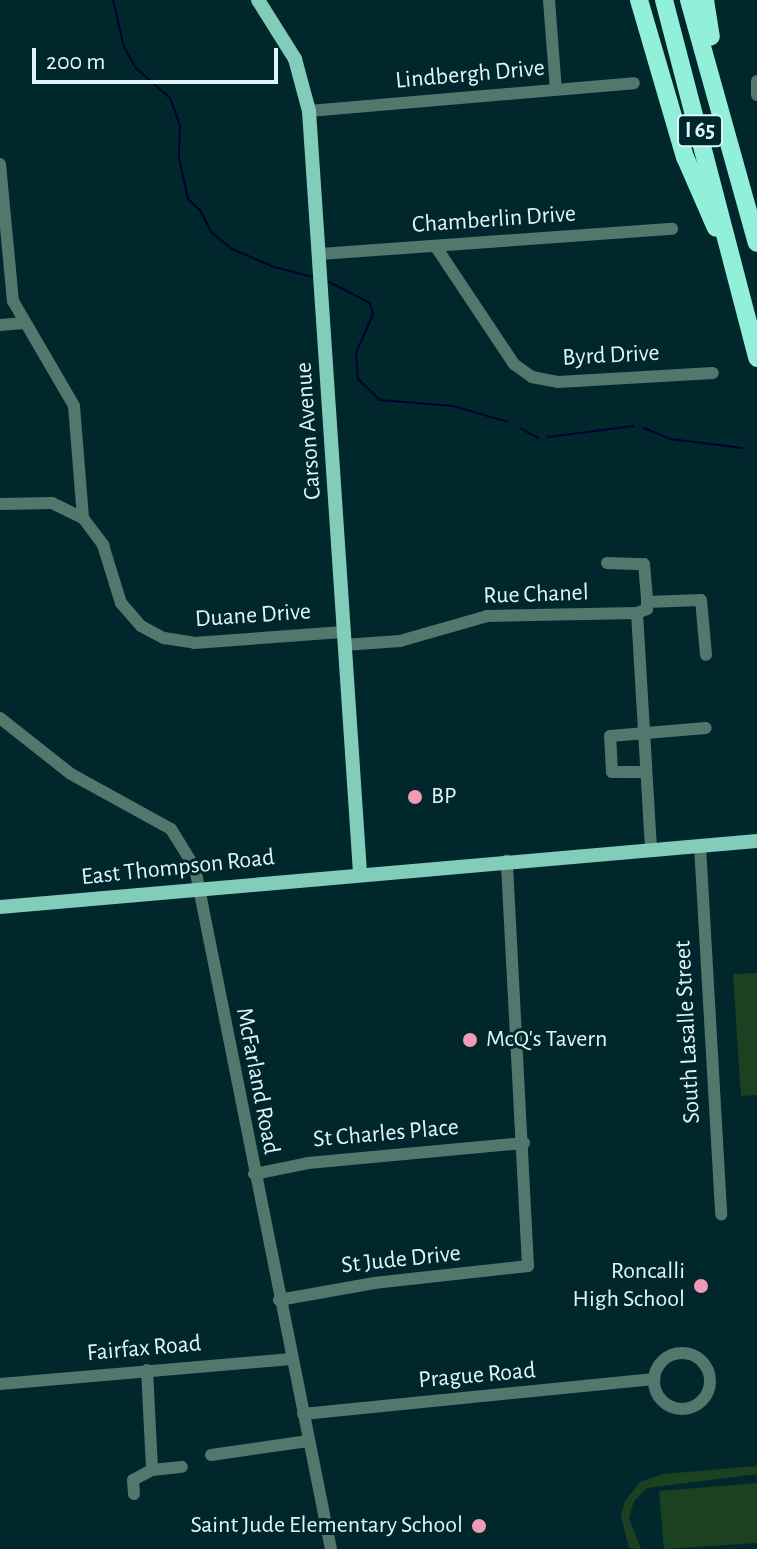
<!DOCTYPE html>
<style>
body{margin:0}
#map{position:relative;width:757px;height:1549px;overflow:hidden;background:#00272c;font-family:"Alegreya Sans",sans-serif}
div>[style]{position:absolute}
.green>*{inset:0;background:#1c4120}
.stream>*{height:2px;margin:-1px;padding:0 1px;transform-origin:1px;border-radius:1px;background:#020030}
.minor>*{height:12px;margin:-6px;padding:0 6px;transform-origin:6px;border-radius:6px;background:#53766d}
.minor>.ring{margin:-6px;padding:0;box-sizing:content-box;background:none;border:12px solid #53766d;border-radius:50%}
.major>*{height:14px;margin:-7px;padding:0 7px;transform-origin:7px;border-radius:7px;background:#81cdba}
.highway>*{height:18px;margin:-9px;padding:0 9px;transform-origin:9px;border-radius:9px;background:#92efd9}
.dots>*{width:22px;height:22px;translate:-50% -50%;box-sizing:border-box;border:4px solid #00272c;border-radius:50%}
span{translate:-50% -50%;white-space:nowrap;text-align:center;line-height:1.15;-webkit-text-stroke:6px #00272c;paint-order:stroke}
.shield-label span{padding:2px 6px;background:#00272c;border:2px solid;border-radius:6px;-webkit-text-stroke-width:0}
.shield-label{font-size:22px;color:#e1f5f8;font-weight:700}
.street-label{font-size:24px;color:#e1f5f8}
.poi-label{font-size:24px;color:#e1f5f8}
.left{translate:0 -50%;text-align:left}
.right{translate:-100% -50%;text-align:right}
.scale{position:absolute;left:32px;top:48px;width:246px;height:36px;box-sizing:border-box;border:4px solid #e1f5f8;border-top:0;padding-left:10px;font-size:24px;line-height:28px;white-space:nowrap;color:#e1f5f8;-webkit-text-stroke:6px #00272c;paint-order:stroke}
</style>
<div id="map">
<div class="green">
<div style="clip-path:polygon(757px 973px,757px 1095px,741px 1096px,733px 974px)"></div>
<div style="clip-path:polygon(757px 1466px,757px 1474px,647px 1488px,634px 1501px,629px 1518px,641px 1549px,629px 1548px,621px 1517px,625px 1501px,640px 1482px,663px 1474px)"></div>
<div style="clip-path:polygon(757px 1483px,757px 1543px,664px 1549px,659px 1491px)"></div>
</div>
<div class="stream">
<div style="left:113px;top:0;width:48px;rotate:76.8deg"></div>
<div style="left:124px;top:47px;width:23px;rotate:61deg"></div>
<div style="left:135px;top:67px;width:47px;rotate:41.5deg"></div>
<div style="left:170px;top:98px;width:29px;rotate:70deg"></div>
<div style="left:180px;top:125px;width:33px;rotate:92deg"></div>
<div style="left:179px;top:158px;width:42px;rotate:77.6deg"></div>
<div style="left:188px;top:199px;width:16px;rotate:43deg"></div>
<div style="left:200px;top:210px;width:25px;rotate:63deg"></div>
<div style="left:211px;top:232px;width:27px;rotate:39deg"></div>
<div style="left:232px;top:249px;width:46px;rotate:23.2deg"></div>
<div style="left:274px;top:267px;width:40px;rotate:14.4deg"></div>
<div style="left:329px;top:282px;width:46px;rotate:27.1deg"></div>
<div style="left:370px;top:303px;width:11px;rotate:75deg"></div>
<div style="left:373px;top:314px;width:43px;rotate:113.6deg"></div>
<div style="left:356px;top:353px;width:26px;rotate:86deg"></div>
<div style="left:358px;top:379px;width:30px;rotate:44deg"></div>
<div style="left:380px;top:400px;width:73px;rotate:4.7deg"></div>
<div style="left:453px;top:406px;width:57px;rotate:16.2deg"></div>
<div style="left:520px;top:428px;width:21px;rotate:29deg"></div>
<div style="left:644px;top:428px;width:28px;rotate:23deg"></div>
<div style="left:670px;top:439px;width:73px;rotate:7.1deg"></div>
<div style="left:548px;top:437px;width:86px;rotate:-7.4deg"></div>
</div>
<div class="minor">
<div style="left:549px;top:0;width:90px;rotate:85.6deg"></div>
<div style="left:757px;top:81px;width:14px;rotate:90deg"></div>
<div style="left:309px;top:111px;width:326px;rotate:-4.9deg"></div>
<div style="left:0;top:164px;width:138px;rotate:84.6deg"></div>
<div style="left:13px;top:301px;width:121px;rotate:59.8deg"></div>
<div style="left:74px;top:406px;width:112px;rotate:85.4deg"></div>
<div style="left:436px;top:247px;width:141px;rotate:56.3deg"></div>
<div style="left:514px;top:364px;width:22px;rotate:36deg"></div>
<div style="left:532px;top:377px;width:26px;rotate:11deg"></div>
<div style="left:558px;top:382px;width:155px;rotate:-3.3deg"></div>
<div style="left:320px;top:254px;width:353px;rotate:-4.1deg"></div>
<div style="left:0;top:325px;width:21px;rotate:-5deg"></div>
<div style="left:0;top:504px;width:52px;rotate:-1.1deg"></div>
<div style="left:52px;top:503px;width:34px;rotate:26deg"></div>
<div style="left:83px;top:518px;width:34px;rotate:53deg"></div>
<div style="left:103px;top:545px;width:61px;rotate:72.8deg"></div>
<div style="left:121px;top:603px;width:30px;rotate:49deg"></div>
<div style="left:141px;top:626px;width:26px;rotate:28deg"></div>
<div style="left:164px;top:638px;width:30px;rotate:9deg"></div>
<div style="left:194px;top:643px;width:149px;rotate:-4.2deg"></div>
<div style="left:607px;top:563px;width:37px;rotate:2deg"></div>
<div style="left:644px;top:564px;width:38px;rotate:85deg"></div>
<div style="left:637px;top:613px;width:237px;rotate:86.6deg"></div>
<div style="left:344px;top:645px;width:56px;rotate:-4.1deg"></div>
<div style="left:400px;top:641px;width:91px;rotate:-16deg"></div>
<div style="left:487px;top:616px;width:150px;rotate:-1.1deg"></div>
<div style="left:637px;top:613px;width:11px;rotate:-22deg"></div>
<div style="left:647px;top:609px;width:7px;rotate:-90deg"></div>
<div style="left:647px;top:602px;width:54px;rotate:-2.1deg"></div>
<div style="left:701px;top:600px;width:55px;rotate:84.8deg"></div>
<div style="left:0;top:718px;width:90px;rotate:38.3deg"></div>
<div style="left:71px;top:774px;width:114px;rotate:28.8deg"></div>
<div style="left:171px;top:829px;width:46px;rotate:58.4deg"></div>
<div style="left:195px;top:868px;width:694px;rotate:78.71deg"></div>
<div style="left:646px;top:772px;width:34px;rotate:180deg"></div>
<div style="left:612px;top:772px;width:36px;rotate:-93deg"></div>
<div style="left:610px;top:736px;width:96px;rotate:-4.8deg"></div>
<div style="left:700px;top:846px;width:369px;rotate:86.7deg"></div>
<div style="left:254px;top:1174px;width:55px;rotate:-11.5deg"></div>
<div style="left:308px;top:1163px;width:217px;rotate:-5.3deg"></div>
<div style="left:279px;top:1300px;width:97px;rotate:-10.1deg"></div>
<div style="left:374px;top:1283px;width:155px;rotate:-6.3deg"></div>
<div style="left:528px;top:1266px;width:406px;rotate:-93deg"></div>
<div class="ring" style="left:654px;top:1353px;width:44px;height:44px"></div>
<div style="left:147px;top:1370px;width:100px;rotate:87.1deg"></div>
<div style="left:0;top:1384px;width:292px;rotate:-4.9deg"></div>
<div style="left:303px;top:1414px;width:353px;rotate:-5.7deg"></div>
<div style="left:211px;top:1455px;width:98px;rotate:-8.2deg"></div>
<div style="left:134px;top:1494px;width:14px;rotate:-94deg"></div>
<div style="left:133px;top:1480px;width:21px;rotate:-28deg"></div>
<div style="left:152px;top:1470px;width:30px;rotate:-6deg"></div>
</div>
<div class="major">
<div style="left:258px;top:0;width:70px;rotate:57.9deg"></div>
<div style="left:295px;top:59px;width:54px;rotate:74.9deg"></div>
<div style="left:309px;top:111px;width:763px;rotate:86.17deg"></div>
<div style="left:0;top:907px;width:760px;rotate:-4.98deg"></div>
</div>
<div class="highway">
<div style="left:639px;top:0;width:164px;rotate:73.7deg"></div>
<div style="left:685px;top:157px;width:77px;rotate:66.4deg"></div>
<div style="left:664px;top:0;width:370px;rotate:75.4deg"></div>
<div style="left:689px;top:0;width:252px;rotate:74.4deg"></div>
<div style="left:705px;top:0;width:37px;rotate:81deg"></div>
</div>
<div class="dots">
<div style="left:415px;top:797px;background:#f19ab3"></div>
<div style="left:470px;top:1040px;background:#f19ab3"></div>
<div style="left:701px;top:1286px;background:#f19ab3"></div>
<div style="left:479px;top:1526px;background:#f19ab3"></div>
</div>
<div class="shield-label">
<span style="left:700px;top:131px">I 65</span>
</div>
<div class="street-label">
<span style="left:470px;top:75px;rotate:-5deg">Lindbergh Drive</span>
<span style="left:494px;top:220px;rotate:-4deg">Chamberlin Drive</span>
<span style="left:611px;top:356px;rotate:-3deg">Byrd Drive</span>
<span style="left:309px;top:431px;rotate:-94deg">Carson Avenue</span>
<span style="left:536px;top:595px;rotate:-2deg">Rue Chanel</span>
<span style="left:253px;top:616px;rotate:-4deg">Duane Drive</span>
<span style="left:178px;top:868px;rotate:-6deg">East Thompson Road</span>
<span style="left:688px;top:1032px;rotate:-93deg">South Lasalle Street</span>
<span style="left:257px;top:1081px;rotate:79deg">McFarland Road</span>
<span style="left:386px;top:1134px;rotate:-5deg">St Charles Place</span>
<span style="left:401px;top:1260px;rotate:-6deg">St Jude Drive</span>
<span style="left:144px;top:1349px;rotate:-5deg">Fairfax Road</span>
<span style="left:477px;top:1376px;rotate:-5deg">Prague Road</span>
</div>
<div class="poi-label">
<span class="left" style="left:431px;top:797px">BP</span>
<span class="left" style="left:486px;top:1040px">McQ's Tavern</span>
<span class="right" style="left:685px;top:1286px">Roncalli<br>High School</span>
<span class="right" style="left:463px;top:1526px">Saint Jude Elementary School</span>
</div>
<div class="scale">200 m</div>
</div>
